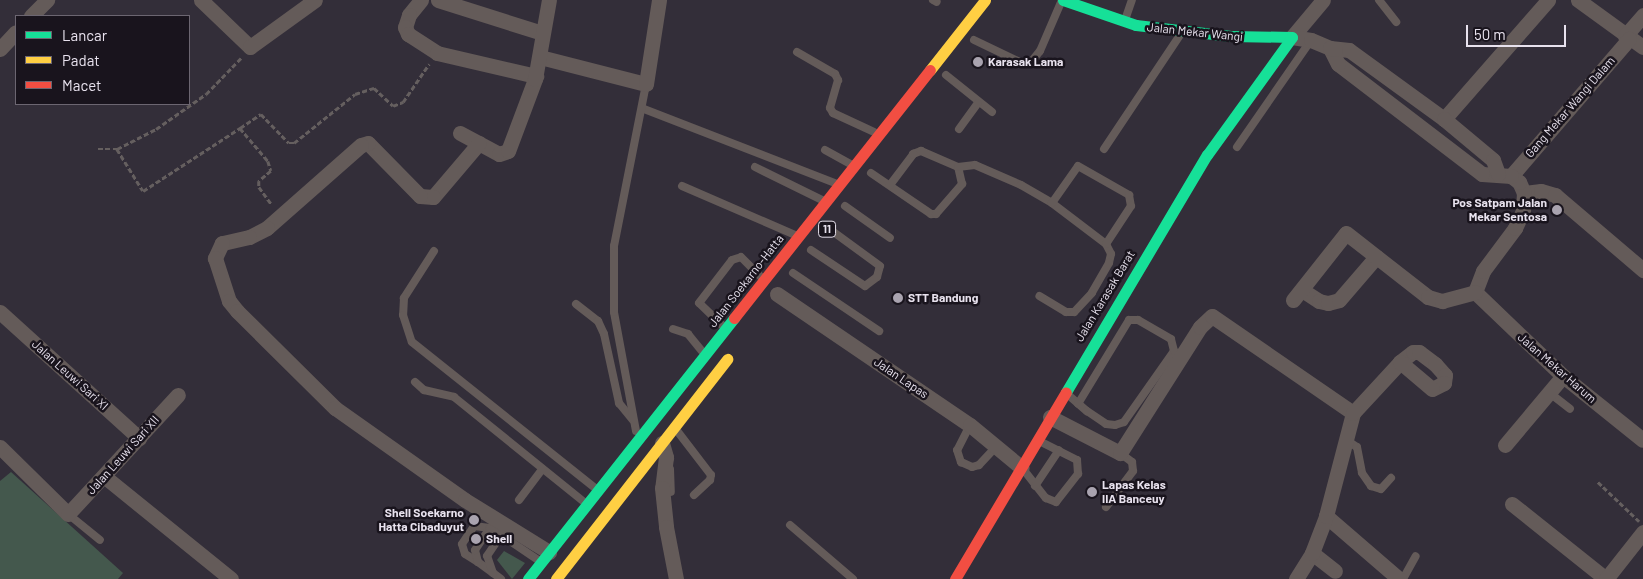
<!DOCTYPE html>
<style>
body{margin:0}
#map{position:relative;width:1643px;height:579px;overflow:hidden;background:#332e39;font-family:Barlow,sans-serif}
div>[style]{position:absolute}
.green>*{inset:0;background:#44584d}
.path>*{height:2.5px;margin-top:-1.25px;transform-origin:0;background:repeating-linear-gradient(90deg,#655f5f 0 5px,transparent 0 7.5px)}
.lane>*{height:8px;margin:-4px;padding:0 4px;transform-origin:4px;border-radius:4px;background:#645b59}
.street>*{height:15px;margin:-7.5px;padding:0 7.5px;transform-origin:7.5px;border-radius:7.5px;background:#645b59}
.fast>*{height:11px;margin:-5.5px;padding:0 5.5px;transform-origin:5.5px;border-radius:5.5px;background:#16e098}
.slow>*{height:11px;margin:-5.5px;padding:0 5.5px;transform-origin:5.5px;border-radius:5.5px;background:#ffcf43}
.jam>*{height:11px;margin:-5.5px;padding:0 5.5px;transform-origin:5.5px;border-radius:5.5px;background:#f24e42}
.dots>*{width:14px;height:14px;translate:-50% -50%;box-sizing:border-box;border:2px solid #19141d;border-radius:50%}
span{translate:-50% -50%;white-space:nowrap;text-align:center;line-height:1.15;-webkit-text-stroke:5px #19141d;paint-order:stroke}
.shield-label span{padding:1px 4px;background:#19141d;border:1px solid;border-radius:4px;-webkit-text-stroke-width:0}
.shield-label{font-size:11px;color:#e8e2ee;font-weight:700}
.street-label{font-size:12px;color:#e8e2ee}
.poi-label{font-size:12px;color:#e8e2ee;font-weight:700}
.left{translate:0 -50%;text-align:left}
.right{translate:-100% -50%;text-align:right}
.legend{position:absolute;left:15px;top:15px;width:175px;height:90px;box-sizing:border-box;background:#19141d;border:1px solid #6c6671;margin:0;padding:6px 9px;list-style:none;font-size:15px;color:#e8e2ee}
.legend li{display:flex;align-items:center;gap:10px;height:25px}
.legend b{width:25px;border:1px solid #6c6671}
.scale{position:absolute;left:1466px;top:25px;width:100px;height:22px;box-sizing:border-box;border:2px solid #e8e2ee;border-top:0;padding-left:6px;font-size:15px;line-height:18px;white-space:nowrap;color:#e8e2ee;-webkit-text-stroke:4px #19141d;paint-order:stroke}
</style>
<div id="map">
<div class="green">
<div style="clip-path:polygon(11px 472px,123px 573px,118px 579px,0 579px,0 481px)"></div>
<div style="clip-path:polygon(504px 551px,525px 563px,512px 579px,497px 560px)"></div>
</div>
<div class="path">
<div style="left:240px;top:128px;width:25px;rotate:-34deg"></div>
<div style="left:261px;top:114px;width:40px;rotate:46deg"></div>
<div style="left:289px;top:143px;width:5px"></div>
<div style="left:294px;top:143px;width:78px;rotate:-38.8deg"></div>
<div style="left:355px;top:94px;width:20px;rotate:-18deg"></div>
<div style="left:374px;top:88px;width:26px;rotate:43deg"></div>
<div style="left:393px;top:106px;width:11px;rotate:-22deg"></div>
<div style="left:403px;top:102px;width:46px;rotate:-55.6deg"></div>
<div style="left:98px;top:149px;width:19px"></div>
<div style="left:117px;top:149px;width:44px;rotate:-27.1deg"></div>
<div style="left:156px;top:129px;width:61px;rotate:-35deg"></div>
<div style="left:206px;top:94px;width:50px;rotate:-45.8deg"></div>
<div style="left:117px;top:149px;width:49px;rotate:58.2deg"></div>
<div style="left:143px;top:191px;width:116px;rotate:-33deg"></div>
<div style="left:240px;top:128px;width:43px;rotate:49.7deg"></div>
<div style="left:268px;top:161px;width:10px;rotate:73deg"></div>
<div style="left:271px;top:171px;width:16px;rotate:140deg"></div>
<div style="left:259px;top:181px;width:6px;rotate:90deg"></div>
<div style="left:259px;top:187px;width:22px;rotate:54deg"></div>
<div style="left:1598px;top:482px;width:57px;rotate:43.6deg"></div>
</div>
<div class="lane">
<div style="left:933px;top:0;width:4px;rotate:27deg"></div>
<div style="left:1379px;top:0;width:28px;rotate:52deg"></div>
<div style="left:1125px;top:20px;width:21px;rotate:-71deg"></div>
<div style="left:974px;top:40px;width:51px;rotate:25.6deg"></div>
<div style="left:1020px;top:62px;width:11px"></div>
<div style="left:1031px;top:62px;width:14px;rotate:-51deg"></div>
<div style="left:1040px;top:51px;width:56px;rotate:-66.7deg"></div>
<div style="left:797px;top:52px;width:44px;rotate:30.1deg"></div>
<div style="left:835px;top:74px;width:7px;rotate:63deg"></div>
<div style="left:838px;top:80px;width:29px;rotate:106deg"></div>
<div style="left:830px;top:108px;width:6px;rotate:59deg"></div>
<div style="left:833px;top:113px;width:45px;rotate:24.9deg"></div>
<div style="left:946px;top:75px;width:59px;rotate:38.8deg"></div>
<div style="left:644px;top:109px;width:205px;rotate:21.2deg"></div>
<div style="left:959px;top:129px;width:32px;rotate:-54deg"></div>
<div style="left:1237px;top:147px;width:130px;rotate:-55.3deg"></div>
<div style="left:1104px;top:149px;width:141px;rotate:-56.3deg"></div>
<div style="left:825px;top:150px;width:29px;rotate:29deg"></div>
<div style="left:755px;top:167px;width:75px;rotate:26.2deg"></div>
<div style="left:871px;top:173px;width:73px;rotate:34.3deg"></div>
<div style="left:931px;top:214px;width:5px"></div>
<div style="left:936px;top:214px;width:40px;rotate:-49deg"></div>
<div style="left:962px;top:184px;width:17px;rotate:-103deg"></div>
<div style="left:890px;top:185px;width:39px;rotate:-53deg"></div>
<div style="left:913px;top:154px;width:9px;rotate:-21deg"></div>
<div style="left:921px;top:151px;width:40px;rotate:23.4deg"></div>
<div style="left:958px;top:167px;width:17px;rotate:-7deg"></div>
<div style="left:975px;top:165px;width:50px;rotate:23.5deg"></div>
<div style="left:1021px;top:185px;width:36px;rotate:30deg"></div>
<div style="left:1052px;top:203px;width:68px;rotate:37.2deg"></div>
<div style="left:1106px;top:244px;width:11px;rotate:63deg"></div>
<div style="left:1111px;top:254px;width:9px;rotate:103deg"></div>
<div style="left:1109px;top:263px;width:34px;rotate:120deg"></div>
<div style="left:1092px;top:293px;width:26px;rotate:133deg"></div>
<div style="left:1074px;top:312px;width:8px;rotate:180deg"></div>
<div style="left:1066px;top:312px;width:31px;rotate:-149deg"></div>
<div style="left:682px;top:186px;width:123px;rotate:23.4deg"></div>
<div style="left:1052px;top:203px;width:45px;rotate:-54.9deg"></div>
<div style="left:1078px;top:166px;width:59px;rotate:29.6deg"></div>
<div style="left:1129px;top:195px;width:11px;rotate:80deg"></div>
<div style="left:1131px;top:206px;width:45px;rotate:123.3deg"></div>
<div style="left:845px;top:206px;width:55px;rotate:35.4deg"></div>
<div style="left:811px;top:250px;width:65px;rotate:33.7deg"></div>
<div style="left:865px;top:286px;width:15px;rotate:-37deg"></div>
<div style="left:877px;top:277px;width:11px;rotate:-75deg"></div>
<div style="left:880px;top:266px;width:64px;rotate:-143.8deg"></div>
<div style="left:434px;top:251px;width:56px;rotate:122.6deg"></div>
<div style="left:404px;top:298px;width:17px;rotate:93deg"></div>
<div style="left:403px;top:315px;width:28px;rotate:72deg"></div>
<div style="left:412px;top:342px;width:234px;rotate:38.6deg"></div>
<div style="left:793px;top:273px;width:104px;rotate:34deg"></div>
<div style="left:576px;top:304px;width:28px;rotate:38deg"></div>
<div style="left:598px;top:321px;width:14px;rotate:65deg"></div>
<div style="left:604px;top:334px;width:71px;rotate:77.7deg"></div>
<div style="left:619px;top:403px;width:22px;rotate:51deg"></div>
<div style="left:723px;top:326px;width:33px;rotate:-136deg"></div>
<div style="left:699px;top:303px;width:54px;rotate:-52.5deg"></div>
<div style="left:732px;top:260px;width:9px;rotate:-18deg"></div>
<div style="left:741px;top:257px;width:28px;rotate:45deg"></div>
<div style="left:673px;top:329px;width:16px;rotate:18deg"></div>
<div style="left:688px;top:334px;width:22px;rotate:51deg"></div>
<div style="left:415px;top:382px;width:12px;rotate:42deg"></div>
<div style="left:424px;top:390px;width:31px;rotate:13deg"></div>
<div style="left:454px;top:397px;width:166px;rotate:38.9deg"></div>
<div style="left:1066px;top:393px;width:28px;rotate:41deg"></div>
<div style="left:1087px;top:411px;width:23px;rotate:34deg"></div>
<div style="left:1106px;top:424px;width:9px;rotate:6deg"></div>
<div style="left:1115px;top:425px;width:9px;rotate:-18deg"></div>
<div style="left:1124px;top:422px;width:87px;rotate:-54.8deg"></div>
<div style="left:1174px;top:351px;width:12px;rotate:-104deg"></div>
<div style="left:1171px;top:339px;width:38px;rotate:-150deg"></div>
<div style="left:1138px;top:320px;width:9px;rotate:180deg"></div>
<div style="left:1129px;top:320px;width:98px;rotate:121.3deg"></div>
<div style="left:1551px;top:394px;width:24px;rotate:38deg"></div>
<div style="left:970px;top:425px;width:28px;rotate:117deg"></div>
<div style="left:957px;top:450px;width:13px;rotate:72deg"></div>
<div style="left:961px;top:462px;width:12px;rotate:24deg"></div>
<div style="left:972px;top:467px;width:7px;rotate:-16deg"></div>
<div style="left:979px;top:465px;width:26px;rotate:-47deg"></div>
<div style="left:636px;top:431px;width:121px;rotate:-100.5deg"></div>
<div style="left:614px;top:312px;width:66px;rotate:-90deg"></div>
<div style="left:614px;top:246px;width:165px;rotate:-78.8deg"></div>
<div style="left:678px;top:432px;width:54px;rotate:52.5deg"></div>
<div style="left:711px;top:475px;width:5px;rotate:101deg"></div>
<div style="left:710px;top:480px;width:22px;rotate:137deg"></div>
<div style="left:1345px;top:439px;width:14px;rotate:34deg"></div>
<div style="left:1357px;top:447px;width:26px;rotate:79deg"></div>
<div style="left:1362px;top:473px;width:16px;rotate:55deg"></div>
<div style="left:1371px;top:486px;width:10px;rotate:17deg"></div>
<div style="left:1381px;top:489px;width:15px;rotate:-48deg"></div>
<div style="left:670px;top:469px;width:23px;rotate:88deg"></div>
<div style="left:1023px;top:469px;width:37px;rotate:52deg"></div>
<div style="left:1046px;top:498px;width:11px;rotate:22deg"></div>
<div style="left:1056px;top:502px;width:36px;rotate:-52deg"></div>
<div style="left:1078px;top:474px;width:14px;rotate:-94deg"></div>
<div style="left:1077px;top:460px;width:42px;rotate:-153.4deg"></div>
<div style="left:1035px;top:486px;width:43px;rotate:-56.3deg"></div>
<div style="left:519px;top:500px;width:39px;rotate:-53deg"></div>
<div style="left:1106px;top:507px;width:45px;rotate:-53.1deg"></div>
<div style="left:1133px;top:471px;width:9px;rotate:-96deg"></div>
<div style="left:1132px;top:462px;width:15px;rotate:-143deg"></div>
<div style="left:68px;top:514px;width:41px;rotate:39.1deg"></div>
<div style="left:790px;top:525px;width:83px;rotate:40.6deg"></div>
<div style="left:478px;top:562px;width:15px;rotate:-148deg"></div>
<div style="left:465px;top:554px;width:10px;rotate:-107deg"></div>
<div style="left:462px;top:544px;width:22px;rotate:-56deg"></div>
<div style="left:474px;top:526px;width:16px;rotate:7deg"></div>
<div style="left:493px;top:573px;width:19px;rotate:-144deg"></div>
<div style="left:478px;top:562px;width:12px;rotate:-104deg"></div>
<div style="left:475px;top:550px;width:27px;rotate:-56deg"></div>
<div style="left:490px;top:528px;width:13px;rotate:32deg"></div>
<div style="left:501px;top:579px;width:10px;rotate:-143deg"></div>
<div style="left:493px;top:573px;width:18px;rotate:-109deg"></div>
<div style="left:487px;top:556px;width:25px;rotate:-56deg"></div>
<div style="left:501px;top:535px;width:45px;rotate:34deg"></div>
<div style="left:1403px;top:579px;width:26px;rotate:-61deg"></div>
</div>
<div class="street">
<div style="left:201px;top:0;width:68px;rotate:43.8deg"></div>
<div style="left:250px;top:47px;width:80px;rotate:-35.9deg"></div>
<div style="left:421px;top:0;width:19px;rotate:129deg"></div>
<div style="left:409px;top:15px;width:13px;rotate:108deg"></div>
<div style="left:405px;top:27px;width:8px;rotate:67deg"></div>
<div style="left:408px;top:34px;width:35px;rotate:33deg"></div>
<div style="left:437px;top:53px;width:102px;rotate:13.1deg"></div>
<div style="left:438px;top:0;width:109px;rotate:17.6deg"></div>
<div style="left:1578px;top:0;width:80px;rotate:35.9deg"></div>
<div style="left:31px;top:16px;width:23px;rotate:-45deg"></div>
<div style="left:1625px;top:36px;width:28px;rotate:-49deg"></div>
<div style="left:1292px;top:37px;width:48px;rotate:-50deg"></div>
<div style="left:1292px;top:37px;width:19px;rotate:9deg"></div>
<div style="left:1311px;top:40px;width:21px;rotate:23deg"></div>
<div style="left:0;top:49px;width:23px;rotate:-47deg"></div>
<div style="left:540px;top:57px;width:109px;rotate:14.3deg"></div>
<div style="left:646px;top:84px;width:85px;rotate:-81.2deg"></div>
<div style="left:1444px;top:119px;width:158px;rotate:-48.8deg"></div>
<div style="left:460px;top:133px;width:44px;rotate:28.3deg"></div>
<div style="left:499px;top:154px;width:9px;rotate:-18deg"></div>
<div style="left:508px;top:151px;width:77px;rotate:-69.4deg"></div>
<div style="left:535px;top:79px;width:80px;rotate:-80deg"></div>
<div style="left:479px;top:143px;width:71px;rotate:130.4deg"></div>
<div style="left:433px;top:197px;width:13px;rotate:-176deg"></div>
<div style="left:420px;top:196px;width:74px;rotate:-134.5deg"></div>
<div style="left:368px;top:143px;width:7px;rotate:164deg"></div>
<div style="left:361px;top:145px;width:125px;rotate:138.6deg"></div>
<div style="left:267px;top:228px;width:20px;rotate:153deg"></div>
<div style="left:249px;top:237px;width:28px;rotate:167deg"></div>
<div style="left:222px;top:243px;width:17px;rotate:115deg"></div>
<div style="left:215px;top:258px;width:45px;rotate:72deg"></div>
<div style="left:229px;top:301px;width:13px;rotate:51deg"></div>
<div style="left:237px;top:311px;width:138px;rotate:44.7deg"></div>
<div style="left:335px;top:408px;width:159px;rotate:35.3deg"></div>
<div style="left:465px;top:500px;width:99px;rotate:31.8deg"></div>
<div style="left:1511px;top:176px;width:181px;rotate:-49.3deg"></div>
<div style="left:1524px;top:193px;width:17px;rotate:-7deg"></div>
<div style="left:1541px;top:191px;width:15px;rotate:16deg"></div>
<div style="left:1555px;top:195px;width:116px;rotate:40.4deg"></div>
<div style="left:1302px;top:290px;width:20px;rotate:33deg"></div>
<div style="left:1319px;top:301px;width:9px;rotate:13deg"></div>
<div style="left:1328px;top:303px;width:11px;rotate:-15deg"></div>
<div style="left:1339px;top:300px;width:57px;rotate:-49.3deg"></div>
<div style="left:1475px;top:292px;width:22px;rotate:-69deg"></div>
<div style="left:1483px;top:271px;width:54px;rotate:-53.3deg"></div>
<div style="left:1515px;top:228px;width:19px;rotate:-65deg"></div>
<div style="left:1523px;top:211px;width:18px;rotate:-87deg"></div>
<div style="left:1524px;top:193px;width:12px;rotate:-114deg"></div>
<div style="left:1519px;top:182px;width:10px;rotate:-143deg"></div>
<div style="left:1511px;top:176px;width:29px;rotate:-176deg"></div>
<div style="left:1482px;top:174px;width:181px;rotate:-142.6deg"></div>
<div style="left:1338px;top:64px;width:18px;rotate:-117deg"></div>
<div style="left:1330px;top:48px;width:19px;rotate:6deg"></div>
<div style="left:1349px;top:50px;width:117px;rotate:36deg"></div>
<div style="left:1444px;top:119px;width:64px;rotate:39.9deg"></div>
<div style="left:1493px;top:160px;width:15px;rotate:70deg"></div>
<div style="left:1475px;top:292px;width:122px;rotate:43.7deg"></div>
<div style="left:1563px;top:376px;width:102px;rotate:38.7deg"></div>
<div style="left:777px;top:294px;width:233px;rotate:34.2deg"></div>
<div style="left:970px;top:425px;width:67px;rotate:39.6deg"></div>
<div style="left:1293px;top:300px;width:85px;rotate:-51.7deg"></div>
<div style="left:1346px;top:233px;width:104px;rotate:38deg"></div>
<div style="left:1428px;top:297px;width:15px;rotate:16deg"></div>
<div style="left:1442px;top:301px;width:34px;rotate:-15deg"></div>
<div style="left:0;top:312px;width:188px;rotate:42.2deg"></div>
<div style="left:1050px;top:417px;width:79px;rotate:27.2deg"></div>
<div style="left:1120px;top:453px;width:149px;rotate:-57.6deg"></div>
<div style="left:1200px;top:327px;width:16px;rotate:-43deg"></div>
<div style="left:1212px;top:316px;width:171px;rotate:34.5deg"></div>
<div style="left:662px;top:443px;width:15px;rotate:74deg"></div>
<div style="left:666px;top:457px;width:31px;rotate:97deg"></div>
<div style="left:662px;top:488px;width:39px;rotate:84deg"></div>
<div style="left:666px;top:527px;width:53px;rotate:79.1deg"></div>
<div style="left:1505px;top:445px;width:90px;rotate:-50deg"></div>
<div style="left:0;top:447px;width:95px;rotate:44.6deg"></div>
<div style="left:68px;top:514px;width:162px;rotate:-47.3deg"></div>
<div style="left:105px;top:477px;width:162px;rotate:39deg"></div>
<div style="left:1512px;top:504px;width:120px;rotate:38.6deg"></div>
<div style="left:1326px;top:516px;width:96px;rotate:40.8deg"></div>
<div style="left:1312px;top:553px;width:29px;rotate:38deg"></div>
<div style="left:1296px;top:579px;width:31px;rotate:-58deg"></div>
<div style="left:1312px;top:553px;width:40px;rotate:-69deg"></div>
<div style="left:1326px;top:516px;width:106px;rotate:-75.3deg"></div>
<div style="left:1353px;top:413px;width:69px;rotate:-47.3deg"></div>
<div style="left:1400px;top:362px;width:16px;rotate:-38deg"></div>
<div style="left:1413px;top:352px;width:6px"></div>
<div style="left:1419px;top:352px;width:20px;rotate:37deg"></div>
<div style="left:1435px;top:364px;width:15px;rotate:48deg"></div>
<div style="left:1445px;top:375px;width:8px;rotate:97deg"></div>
<div style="left:1444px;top:383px;width:13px;rotate:153deg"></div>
<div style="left:1432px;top:389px;width:42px;rotate:-139.8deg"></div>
<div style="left:1606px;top:579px;width:60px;rotate:-51.8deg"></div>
</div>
<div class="fast">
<div style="left:1063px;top:0;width:77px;rotate:18.9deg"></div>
<div style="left:1136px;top:25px;width:95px;rotate:6.7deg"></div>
<div style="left:1230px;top:36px;width:62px;rotate:0.9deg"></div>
<div style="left:1066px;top:392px;width:276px;rotate:-59.3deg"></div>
<div style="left:1207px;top:155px;width:145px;rotate:-54.2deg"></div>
<div style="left:528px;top:579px;width:333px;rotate:-51.7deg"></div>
</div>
<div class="slow">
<div style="left:930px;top:70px;width:89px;rotate:-51.8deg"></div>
<div style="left:556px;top:579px;width:279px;rotate:-52.1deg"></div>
</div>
<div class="jam">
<div style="left:734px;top:318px;width:316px;rotate:-51.7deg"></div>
<div style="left:955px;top:579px;width:217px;rotate:-59.3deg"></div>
</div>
<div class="dots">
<div style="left:978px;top:62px;background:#a9a3af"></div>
<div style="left:1557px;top:210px;background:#a9a3af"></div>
<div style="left:898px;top:298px;background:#a9a3af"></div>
<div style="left:1092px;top:492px;background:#a9a3af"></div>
<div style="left:474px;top:520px;background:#a9a3af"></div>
<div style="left:476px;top:539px;background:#a9a3af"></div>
</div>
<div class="shield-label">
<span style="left:827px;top:229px">11</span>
</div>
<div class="street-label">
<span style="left:1195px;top:32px;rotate:6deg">Jalan Mekar Wangi</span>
<span style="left:1570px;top:107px;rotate:-49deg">Gang Mekar Wangi Dalam</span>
<span style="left:746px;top:281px;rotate:-52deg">Jalan Soekarno-Hatta</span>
<span style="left:1105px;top:296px;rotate:-59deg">Jalan Karasak Barat</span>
<span style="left:1557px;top:368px;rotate:41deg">Jalan Mekar Harum</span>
<span style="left:70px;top:375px;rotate:42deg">Jalan Leuwi Sari XI</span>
<span style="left:901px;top:378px;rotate:34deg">Jalan Lapas</span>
<span style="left:123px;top:455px;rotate:-48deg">Jalan Leuwi Sari XII</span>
</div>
<div class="poi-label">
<span class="left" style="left:988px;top:62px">Karasak Lama</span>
<span class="right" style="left:1547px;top:210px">Pos Satpam Jalan<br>Mekar Sentosa</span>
<span class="left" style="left:908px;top:298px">STT Bandung</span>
<span class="left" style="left:1102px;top:492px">Lapas Kelas<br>IIA Banceuy</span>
<span class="right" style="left:464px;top:520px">Shell Soekarno<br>Hatta Cibaduyut</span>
<span class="left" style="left:486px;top:539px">Shell</span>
</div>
<ul class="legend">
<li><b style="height:6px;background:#16e098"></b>Lancar</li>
<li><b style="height:6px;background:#ffcf43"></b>Padat</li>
<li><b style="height:6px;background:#f24e42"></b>Macet</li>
</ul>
<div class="scale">50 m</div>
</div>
